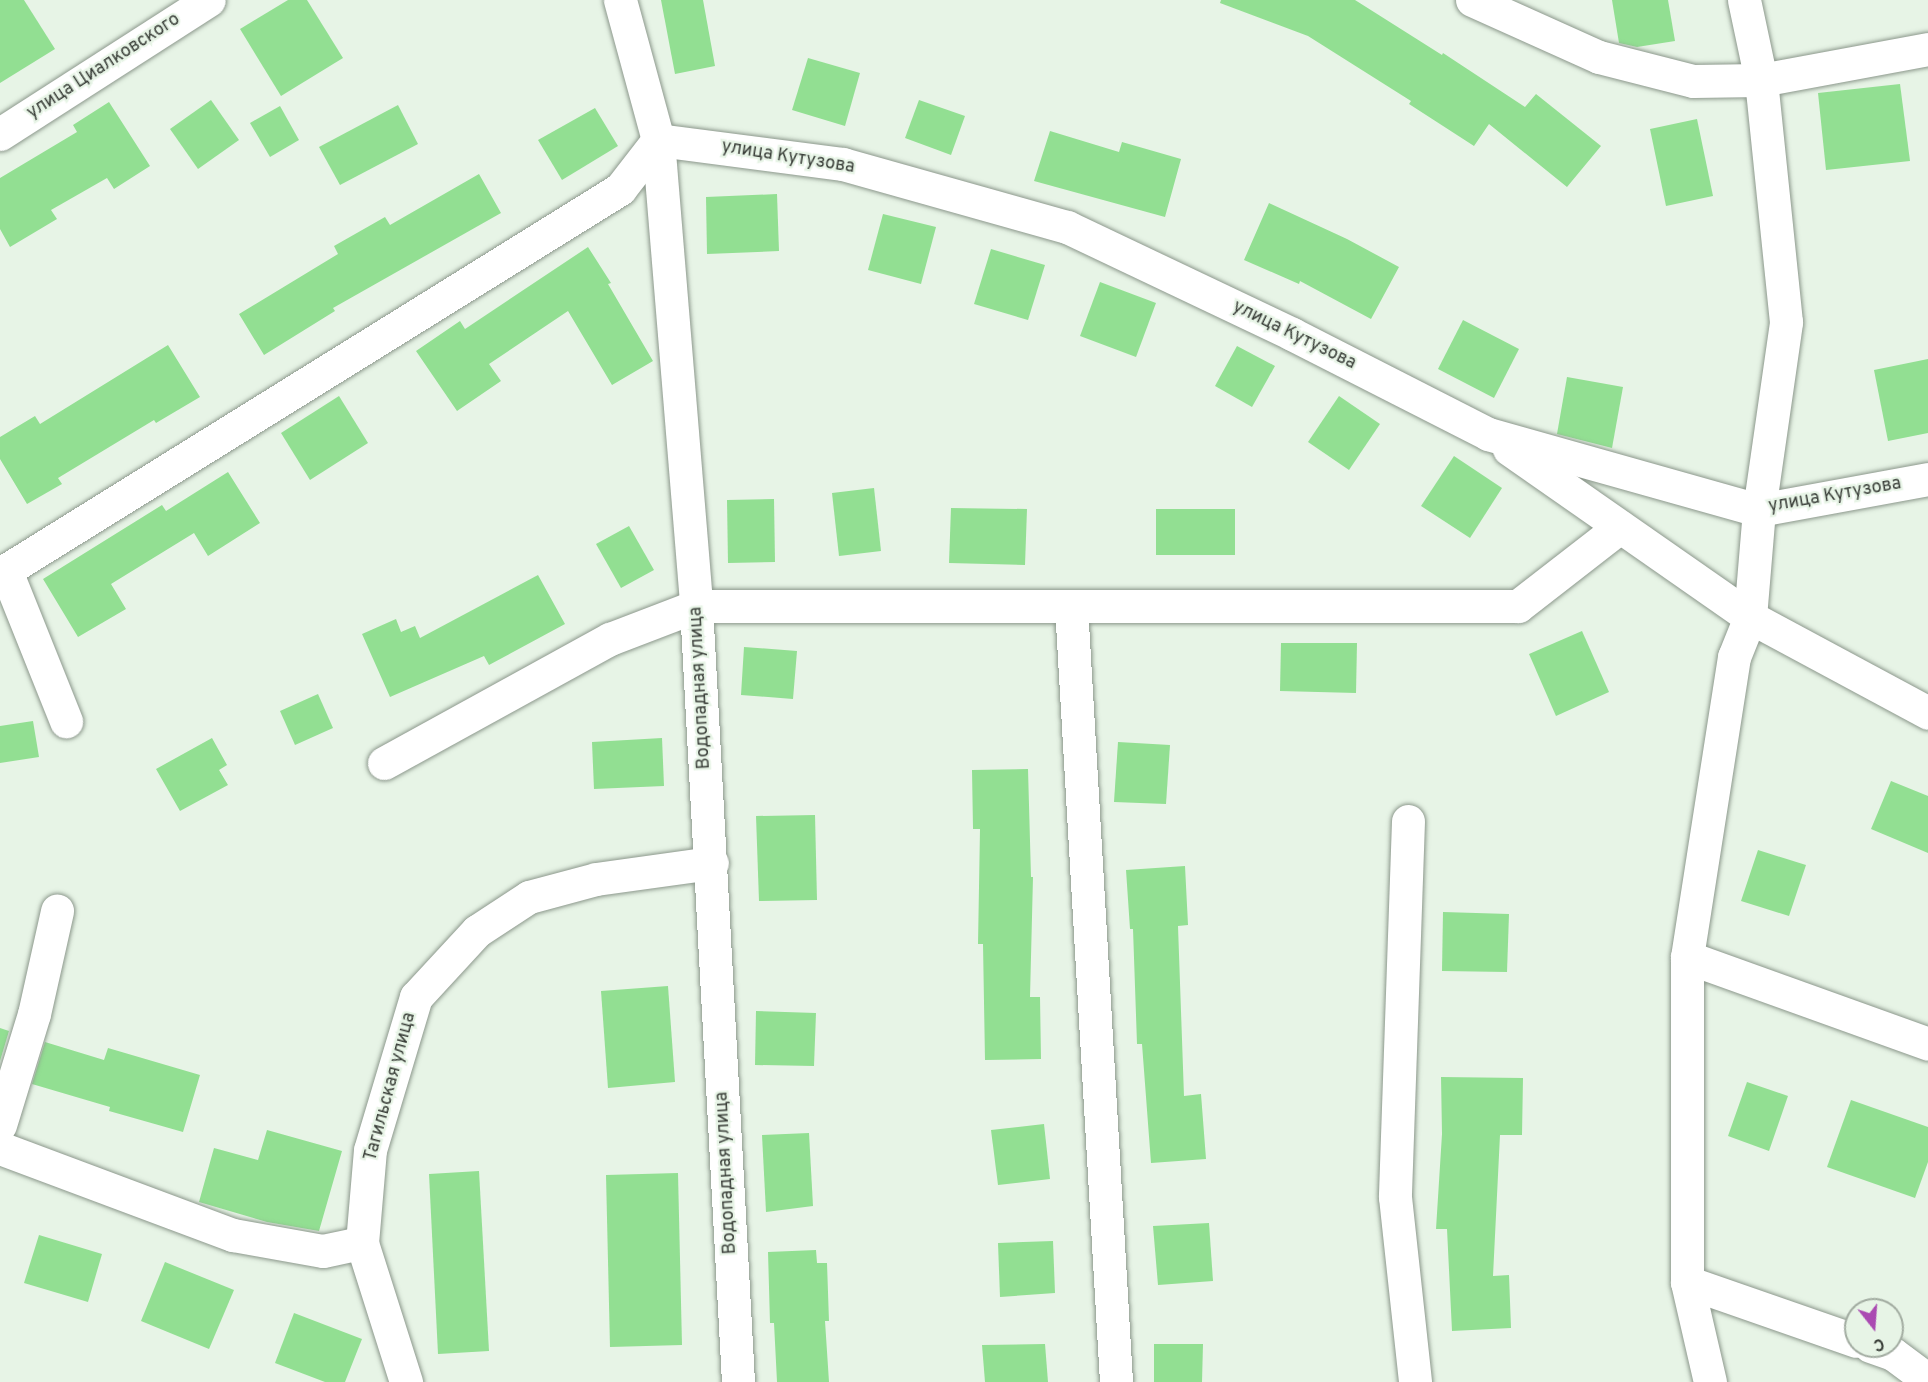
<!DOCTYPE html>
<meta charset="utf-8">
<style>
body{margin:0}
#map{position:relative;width:1928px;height:1382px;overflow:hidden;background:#e7f4e6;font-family:Overpass,sans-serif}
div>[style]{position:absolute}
.building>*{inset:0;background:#92df92}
.roads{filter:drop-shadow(0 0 2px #8c988c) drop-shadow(0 0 2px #8c988c)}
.minor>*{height:33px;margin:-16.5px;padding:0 16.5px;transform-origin:16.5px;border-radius:16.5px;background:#fff}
span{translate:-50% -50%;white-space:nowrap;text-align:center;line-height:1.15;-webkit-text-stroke:4.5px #e7f4e6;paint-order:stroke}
.street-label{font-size:18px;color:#3a3f39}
.north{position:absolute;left:1844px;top:1298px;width:60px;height:60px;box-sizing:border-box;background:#e7f4e6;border:2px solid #a2aca1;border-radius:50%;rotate:163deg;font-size:16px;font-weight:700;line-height:24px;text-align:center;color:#3a3f39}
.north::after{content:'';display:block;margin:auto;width:21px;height:27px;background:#aa4ab2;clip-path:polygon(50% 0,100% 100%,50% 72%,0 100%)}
</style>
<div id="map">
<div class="building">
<div style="clip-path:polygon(0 0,24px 0,55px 49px,0 83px)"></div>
<div style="clip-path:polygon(288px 0,307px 0,343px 58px,281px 96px,240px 29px)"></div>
<div style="clip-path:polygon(661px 0,703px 0,715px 66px,675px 74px)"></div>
<div style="clip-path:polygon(1221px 0,1355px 0,1442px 55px,1443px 53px,1525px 107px,1536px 94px,1601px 146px,1567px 187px,1489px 124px,1474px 146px,1409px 104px,1411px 101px,1308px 36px,1220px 3px)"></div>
<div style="clip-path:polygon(1612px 0,1668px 0,1675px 41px,1637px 47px,1619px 43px)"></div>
<div style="clip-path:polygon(808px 58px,860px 73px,845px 126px,792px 110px)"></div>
<div style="clip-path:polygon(1900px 84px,1910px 161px,1826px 170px,1818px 93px)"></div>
<div style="clip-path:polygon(211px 100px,239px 140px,198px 169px,170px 129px)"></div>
<div style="clip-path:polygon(919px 100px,965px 116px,951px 155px,905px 138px)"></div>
<div style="clip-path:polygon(109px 102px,150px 166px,114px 189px,107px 178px,51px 210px,57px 219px,10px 247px,0 229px,0 178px,77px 132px,73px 125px)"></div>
<div style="clip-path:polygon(398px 105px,418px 144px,340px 185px,319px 147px)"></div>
<div style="clip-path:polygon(280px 106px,299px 140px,270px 157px,250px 123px)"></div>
<div style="clip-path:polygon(595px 108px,618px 146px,562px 180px,538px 140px)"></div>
<div style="clip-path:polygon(1697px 119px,1713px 196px,1666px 206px,1650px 129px)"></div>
<div style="clip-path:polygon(1050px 131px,1119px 152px,1122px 142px,1181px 159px,1165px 217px,1034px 181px)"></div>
<div style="clip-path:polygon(479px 174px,501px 213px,333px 308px,335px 311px,264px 355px,239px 314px,338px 254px,334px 246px,385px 217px,390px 225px)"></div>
<div style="clip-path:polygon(777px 194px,779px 251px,707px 254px,706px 197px)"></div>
<div style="clip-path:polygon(1269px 203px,1347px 239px,1399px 267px,1371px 319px,1300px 281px,1299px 284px,1244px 260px)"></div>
<div style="clip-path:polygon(883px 214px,936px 227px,921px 284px,868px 270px)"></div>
<div style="clip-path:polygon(588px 247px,611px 283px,608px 284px,653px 361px,612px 385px,568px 311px,489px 364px,501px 381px,457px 411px,416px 351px,460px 321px,465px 329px)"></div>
<div style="clip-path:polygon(991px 249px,1045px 265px,1028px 320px,974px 304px)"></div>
<div style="clip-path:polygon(1100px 282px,1156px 303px,1136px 357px,1080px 336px)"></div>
<div style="clip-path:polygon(1463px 320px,1519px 349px,1494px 398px,1438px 369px)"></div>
<div style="clip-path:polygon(168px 345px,200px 397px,156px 423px,154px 420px,58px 478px,62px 484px,27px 504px,0 459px,0 437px,35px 416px,40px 424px)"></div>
<div style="clip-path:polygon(1237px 346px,1275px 366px,1252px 407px,1215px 386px)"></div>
<div style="clip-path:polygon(1928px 359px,1928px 433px,1888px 441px,1874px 370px)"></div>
<div style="clip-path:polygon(1567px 377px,1623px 387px,1612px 448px,1557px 434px)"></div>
<div style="clip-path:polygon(339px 396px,368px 443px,310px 480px,281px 433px)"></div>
<div style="clip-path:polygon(1339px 396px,1380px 424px,1349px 470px,1308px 442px)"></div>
<div style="clip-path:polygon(1454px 456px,1502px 488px,1470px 538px,1421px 506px)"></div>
<div style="clip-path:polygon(228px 472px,260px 523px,208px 556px,194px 533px,111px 584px,126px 609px,78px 637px,43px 579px,162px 505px,166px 511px)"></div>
<div style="clip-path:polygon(874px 488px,881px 551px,839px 556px,832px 493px)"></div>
<div style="clip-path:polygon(774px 499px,775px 562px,728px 563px,727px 500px)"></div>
<div style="clip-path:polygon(951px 508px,1027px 509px,1025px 565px,949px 563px)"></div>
<div style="clip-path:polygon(1156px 509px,1235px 509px,1235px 555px,1156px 555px)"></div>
<div style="clip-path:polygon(629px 526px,654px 570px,621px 588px,596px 544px)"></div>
<div style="clip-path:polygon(538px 575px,565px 624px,489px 665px,484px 656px,390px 697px,362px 634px,396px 619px,401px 632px,415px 626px,420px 638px)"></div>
<div style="clip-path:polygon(1582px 631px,1609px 692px,1556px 716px,1529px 654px)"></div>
<div style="clip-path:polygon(1281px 643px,1357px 643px,1356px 693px,1280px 691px)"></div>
<div style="clip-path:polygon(744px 647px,797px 651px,793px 699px,741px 695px)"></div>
<div style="clip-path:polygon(318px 694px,333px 728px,295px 745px,280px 711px)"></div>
<div style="clip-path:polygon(33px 721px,39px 757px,0 763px,0 726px)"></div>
<div style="clip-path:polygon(212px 738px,227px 765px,219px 770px,228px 785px,180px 811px,156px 769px)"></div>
<div style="clip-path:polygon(662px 738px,664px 786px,594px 789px,592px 742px)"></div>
<div style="clip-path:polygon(1118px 742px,1170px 745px,1166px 804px,1114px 802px)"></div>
<div style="clip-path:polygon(1028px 769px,1031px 877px,1033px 877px,1030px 997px,1040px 997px,1041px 1059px,985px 1060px,983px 944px,978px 944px,980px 829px,973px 829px,972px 770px)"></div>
<div style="clip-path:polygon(1891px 781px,1928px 796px,1928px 853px,1871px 829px)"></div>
<div style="clip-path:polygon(815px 815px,817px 900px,759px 901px,756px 816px)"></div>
<div style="clip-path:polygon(1758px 850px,1806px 865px,1789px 916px,1741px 901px)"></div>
<div style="clip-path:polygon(1185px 866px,1188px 925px,1178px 926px,1184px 1096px,1201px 1094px,1206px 1159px,1151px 1163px,1142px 1044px,1137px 1044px,1133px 929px,1130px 929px,1126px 870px)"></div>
<div style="clip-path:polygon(1443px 912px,1509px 914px,1507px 972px,1442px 971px)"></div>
<div style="clip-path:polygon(668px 986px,675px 1082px,608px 1088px,601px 991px)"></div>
<div style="clip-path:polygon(756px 1011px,816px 1013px,814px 1066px,755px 1065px)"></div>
<div style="clip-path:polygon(0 1028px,9px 1031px,0 1061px)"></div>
<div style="clip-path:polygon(45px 1042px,104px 1060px,108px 1048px,200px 1075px,183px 1132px,109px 1111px,110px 1107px,32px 1084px)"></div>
<div style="clip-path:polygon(1441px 1077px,1523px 1078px,1522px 1135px,1500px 1135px,1493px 1276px,1509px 1275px,1511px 1328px,1452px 1331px,1447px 1229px,1436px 1229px,1442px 1134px)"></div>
<div style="clip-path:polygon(1747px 1082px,1788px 1096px,1769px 1151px,1728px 1136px)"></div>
<div style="clip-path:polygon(1851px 1100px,1928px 1127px,1928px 1162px,1915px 1198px,1827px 1167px)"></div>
<div style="clip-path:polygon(1044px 1124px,1050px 1179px,998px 1185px,991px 1130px)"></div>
<div style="clip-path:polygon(267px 1130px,342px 1151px,319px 1231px,267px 1222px,199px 1202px,214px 1148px,258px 1160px)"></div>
<div style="clip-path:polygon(809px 1133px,813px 1206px,766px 1212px,762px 1135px)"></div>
<div style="clip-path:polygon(479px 1171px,489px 1351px,438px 1354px,429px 1174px)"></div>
<div style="clip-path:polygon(678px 1173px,682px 1345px,610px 1347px,606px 1175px)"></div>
<div style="clip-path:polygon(1209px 1223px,1213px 1281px,1158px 1285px,1153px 1226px)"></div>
<div style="clip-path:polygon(39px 1235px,102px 1254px,88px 1302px,24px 1283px)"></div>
<div style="clip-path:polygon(1053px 1241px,1055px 1293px,1000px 1297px,998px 1243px)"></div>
<div style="clip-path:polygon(816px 1250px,817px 1263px,827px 1263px,829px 1321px,825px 1321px,829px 1382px,777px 1382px,774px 1323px,770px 1323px,768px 1252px)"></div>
<div style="clip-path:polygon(165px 1262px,234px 1290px,209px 1349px,141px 1321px)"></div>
<div style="clip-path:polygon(294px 1313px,362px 1339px,345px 1382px,325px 1382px,275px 1363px)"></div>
<div style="clip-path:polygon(1045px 1344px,1048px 1382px,985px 1382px,982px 1345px)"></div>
<div style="clip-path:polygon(1154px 1344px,1203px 1344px,1202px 1382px,1154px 1382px)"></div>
</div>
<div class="roads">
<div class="minor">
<div style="left:620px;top:0;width:145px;rotate:74.8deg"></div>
<div style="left:658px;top:140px;width:468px;rotate:85.3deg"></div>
<div style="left:696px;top:606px;width:777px;rotate:86.9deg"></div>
<div style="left:1472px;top:0;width:139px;rotate:24.2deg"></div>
<div style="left:1599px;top:57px;width:97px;rotate:14.3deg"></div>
<div style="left:1693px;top:81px;width:68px;rotate:-0.8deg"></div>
<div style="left:1761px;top:80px;width:170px;rotate:-10.5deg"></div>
<div style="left:0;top:134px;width:248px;rotate:-32.7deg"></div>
<div style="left:1509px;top:449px;width:294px;rotate:34.9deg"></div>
<div style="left:1750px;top:617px;width:202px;rotate:28.3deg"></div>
<div style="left:6px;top:571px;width:162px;rotate:68.2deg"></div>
<div style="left:0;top:574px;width:730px;rotate:-31.84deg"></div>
<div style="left:620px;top:189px;width:62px;rotate:-52.2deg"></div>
<div style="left:658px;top:140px;width:187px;rotate:7.4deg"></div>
<div style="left:843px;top:164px;width:233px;rotate:15.7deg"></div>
<div style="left:1067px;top:227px;width:249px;rotate:25.4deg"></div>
<div style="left:1292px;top:334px;width:220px;rotate:27deg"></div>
<div style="left:1488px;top:434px;width:281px;rotate:15.7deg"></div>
<div style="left:1759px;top:510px;width:172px;rotate:-10.4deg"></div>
<div style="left:1071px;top:606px;width:777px;rotate:86.68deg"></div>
<div style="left:384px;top:763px;width:258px;rotate:-28.8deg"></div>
<div style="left:610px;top:639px;width:92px;rotate:-21deg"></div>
<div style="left:696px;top:606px;width:822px"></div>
<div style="left:1518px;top:606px;width:129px;rotate:-37.8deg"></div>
<div style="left:1408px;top:821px;width:376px;rotate:92deg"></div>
<div style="left:1395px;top:1197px;width:186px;rotate:83.8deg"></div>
<div style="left:1687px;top:957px;width:256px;rotate:19.8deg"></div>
<div style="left:0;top:1125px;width:116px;rotate:-73deg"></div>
<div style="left:34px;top:1014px;width:106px;rotate:-77.4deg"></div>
<div style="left:0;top:1148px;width:249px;rotate:20.5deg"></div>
<div style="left:233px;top:1235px;width:91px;rotate:10.1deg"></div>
<div style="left:323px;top:1251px;width:40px;rotate:-12deg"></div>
<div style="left:362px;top:1243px;width:93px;rotate:-85.1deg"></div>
<div style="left:370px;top:1150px;width:160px;rotate:-73.3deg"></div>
<div style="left:416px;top:997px;width:90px;rotate:-47.3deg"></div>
<div style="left:477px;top:931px;width:62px;rotate:-33.2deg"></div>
<div style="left:529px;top:897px;width:69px;rotate:-15deg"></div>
<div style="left:596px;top:879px;width:117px;rotate:-7.9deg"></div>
<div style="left:362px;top:1243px;width:146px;rotate:72.4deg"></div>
<div style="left:1687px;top:1282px;width:179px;rotate:19.2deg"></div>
<div style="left:1870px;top:1346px;width:24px;rotate:19deg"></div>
<div style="left:1893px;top:1354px;width:44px;rotate:36.6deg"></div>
<div style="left:1710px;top:1382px;width:103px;rotate:-103deg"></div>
<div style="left:1687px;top:1282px;width:325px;rotate:-90deg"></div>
<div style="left:1687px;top:957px;width:304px;rotate:-81.1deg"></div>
<div style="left:1734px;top:657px;width:43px;rotate:-68.2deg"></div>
<div style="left:1750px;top:617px;width:107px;rotate:-85.2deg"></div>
<div style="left:1759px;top:510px;width:190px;rotate:-81.8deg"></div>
<div style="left:1786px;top:322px;width:243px;rotate:-95.9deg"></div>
<div style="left:1761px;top:80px;width:82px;rotate:-102deg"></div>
</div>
</div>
<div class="street-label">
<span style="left:104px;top:67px;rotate:-33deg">улица Циалковского</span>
<span style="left:788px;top:158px;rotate:9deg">улица Кутузова</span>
<span style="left:1294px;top:336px;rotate:26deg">улица Кутузова</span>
<span style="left:1835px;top:496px;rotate:-10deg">улица Кутузова</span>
<span style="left:701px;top:688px;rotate:-93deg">Водопадная улица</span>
<span style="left:391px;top:1087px;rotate:-75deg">Тагильская улица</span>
<span style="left:727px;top:1173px;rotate:-93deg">Водопадная улица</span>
</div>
<div class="north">С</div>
</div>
